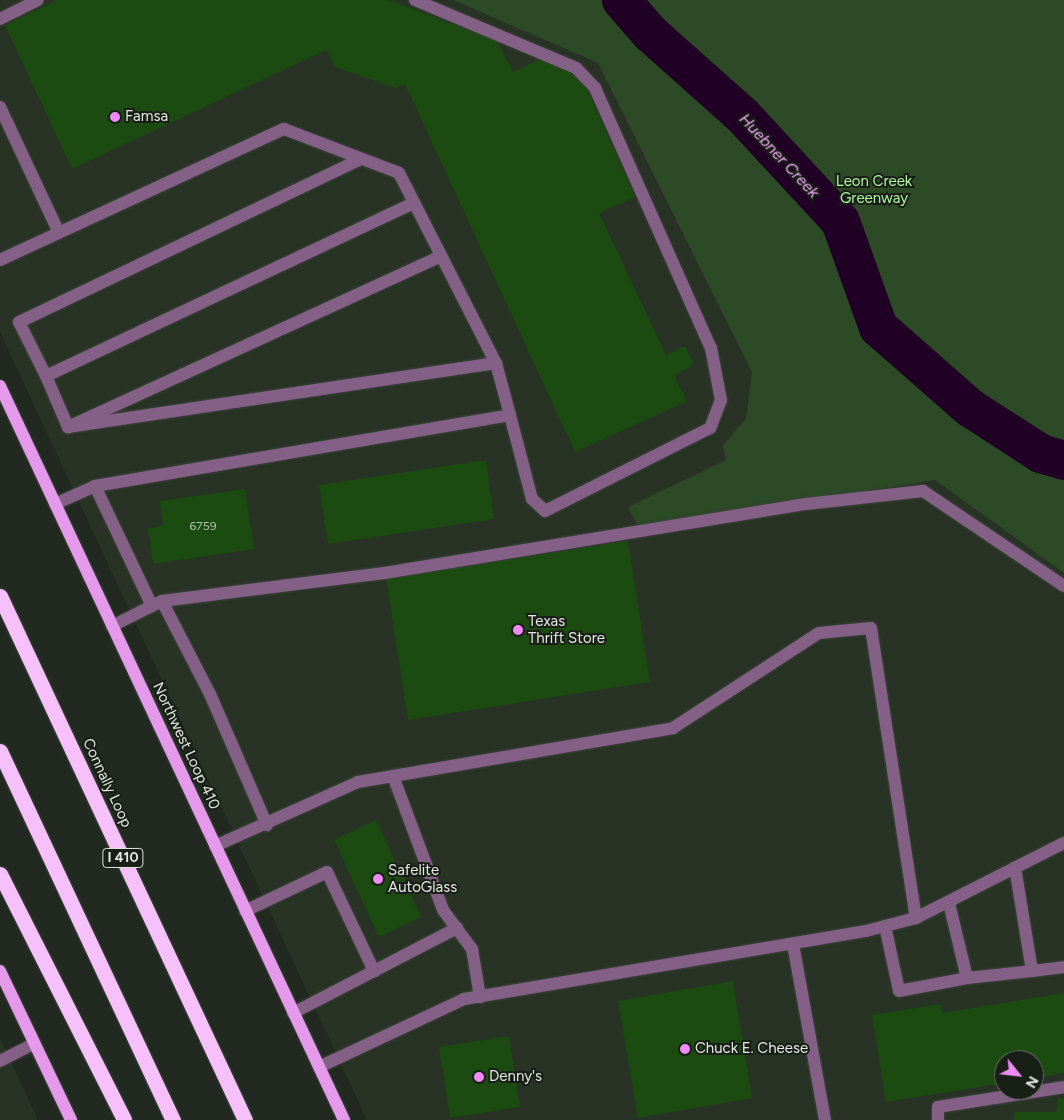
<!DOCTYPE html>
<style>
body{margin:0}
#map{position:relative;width:1064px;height:1120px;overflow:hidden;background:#212920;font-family:Figtree,sans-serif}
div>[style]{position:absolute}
.built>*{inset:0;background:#283325}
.green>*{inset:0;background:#2c4a25}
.river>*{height:39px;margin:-19.5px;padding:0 19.5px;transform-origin:19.5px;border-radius:19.5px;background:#200024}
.building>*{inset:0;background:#1b4b10}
.roads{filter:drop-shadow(0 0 1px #3c443b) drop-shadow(0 0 1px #3c443b)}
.minor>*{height:12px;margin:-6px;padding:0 6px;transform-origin:6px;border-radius:6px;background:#846087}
.major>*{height:12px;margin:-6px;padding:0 6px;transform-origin:6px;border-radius:6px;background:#e499ea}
.highway>*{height:15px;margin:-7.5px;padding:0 7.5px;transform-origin:7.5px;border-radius:7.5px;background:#f6c0fa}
.dots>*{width:14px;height:14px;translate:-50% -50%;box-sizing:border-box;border:2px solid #181f16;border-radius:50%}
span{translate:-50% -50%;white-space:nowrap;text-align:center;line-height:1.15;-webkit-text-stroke:4px #181f16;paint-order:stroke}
.number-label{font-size:12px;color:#b1c1ae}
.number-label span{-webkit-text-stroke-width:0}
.shield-label span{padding:1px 4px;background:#181f16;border:1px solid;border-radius:4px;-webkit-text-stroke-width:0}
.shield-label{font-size:14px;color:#e3e8e2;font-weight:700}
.poi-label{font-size:15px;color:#e3e8e2}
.left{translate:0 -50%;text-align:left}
.park-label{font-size:15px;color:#aef5a0}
.street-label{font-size:15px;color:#e3e8e2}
.water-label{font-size:16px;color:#eda5f3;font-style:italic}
.north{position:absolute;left:994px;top:1050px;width:50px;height:50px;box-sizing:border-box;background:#181f16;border:1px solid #696f68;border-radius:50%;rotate:119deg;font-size:14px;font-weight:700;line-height:20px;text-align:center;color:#e3e8e2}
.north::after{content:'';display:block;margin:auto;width:18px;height:22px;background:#ee8bf7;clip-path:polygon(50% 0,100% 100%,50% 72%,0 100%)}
</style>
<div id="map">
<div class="built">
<div style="clip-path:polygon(evenodd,0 0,453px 0,598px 63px,684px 231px,935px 480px,1064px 573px,1064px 1120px,367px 1120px,0 332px,0 0,1004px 1060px,1034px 1060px,1034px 1090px,1004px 1090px,1004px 1060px)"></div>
<div style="clip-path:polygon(0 1038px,38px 1120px,0 1120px)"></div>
</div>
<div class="green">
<div style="clip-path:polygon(453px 0,1064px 0,1064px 573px,935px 480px,638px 527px,628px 507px,726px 460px,723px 445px,746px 419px,752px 372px,598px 63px)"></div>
</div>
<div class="river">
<div style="left:621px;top:0;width:44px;rotate:48.7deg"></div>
<div style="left:650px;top:33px;width:123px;rotate:41.7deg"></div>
<div style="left:742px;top:115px;width:144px;rotate:47.2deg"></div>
<div style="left:840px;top:221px;width:113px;rotate:70.3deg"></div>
<div style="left:878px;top:327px;width:121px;rotate:41.3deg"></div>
<div style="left:969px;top:407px;width:85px;rotate:32.9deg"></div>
<div style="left:1040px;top:453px;width:25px;rotate:16deg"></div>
</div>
<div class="building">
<div style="clip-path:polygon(57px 0,389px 0,497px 41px,513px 72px,540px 59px,580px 73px,635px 197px,599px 213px,666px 355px,685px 346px,694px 365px,674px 375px,687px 401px,575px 452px,405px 84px,395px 88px,335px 67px,326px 50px,72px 169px,5px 25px)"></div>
<div style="clip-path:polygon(486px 460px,494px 519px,328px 544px,319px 485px)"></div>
<div style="clip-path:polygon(245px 489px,254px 549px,153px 564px,148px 528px,163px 526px,160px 501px)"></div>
<div style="clip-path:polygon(628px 541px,650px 682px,408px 720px,386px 578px)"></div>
<div style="clip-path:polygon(376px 820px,421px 917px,379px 937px,334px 840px)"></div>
<div style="clip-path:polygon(733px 981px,752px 1098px,638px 1118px,618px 1001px)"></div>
<div style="clip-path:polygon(1064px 993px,1064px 1073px,1034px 1078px,1034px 1060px,1004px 1060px,1004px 1083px,886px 1102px,872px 1015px,941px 1004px,942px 1013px)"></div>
<div style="clip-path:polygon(509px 1036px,520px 1107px,450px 1118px,439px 1047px)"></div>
<div style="clip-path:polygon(1058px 1098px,1064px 1098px,1064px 1120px,1013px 1120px,1014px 1112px,1056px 1112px)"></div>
</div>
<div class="roads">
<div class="minor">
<div style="left:415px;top:0;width:175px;rotate:22.9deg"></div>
<div style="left:576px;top:68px;width:28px;rotate:46deg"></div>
<div style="left:595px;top:88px;width:285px;rotate:66deg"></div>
<div style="left:711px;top:348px;width:53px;rotate:79.1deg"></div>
<div style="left:721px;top:400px;width:30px;rotate:111deg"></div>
<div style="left:710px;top:428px;width:185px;rotate:153.3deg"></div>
<div style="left:545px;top:511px;width:18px;rotate:-137deg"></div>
<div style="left:532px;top:499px;width:87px;rotate:-104.7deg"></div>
<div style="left:0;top:19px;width:42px;rotate:-26.6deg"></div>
<div style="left:0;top:107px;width:139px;rotate:64.9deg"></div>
<div style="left:361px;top:159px;width:379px;rotate:154.5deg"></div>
<div style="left:19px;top:322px;width:60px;rotate:63.4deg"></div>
<div style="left:46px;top:376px;width:407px;rotate:-25.2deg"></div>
<div style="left:0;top:260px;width:313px;rotate:-24.8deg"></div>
<div style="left:284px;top:129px;width:123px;rotate:20.9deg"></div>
<div style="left:399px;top:173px;width:213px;rotate:63deg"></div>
<div style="left:46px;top:376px;width:56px;rotate:66.7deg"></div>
<div style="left:68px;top:427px;width:410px;rotate:-24.6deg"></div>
<div style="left:95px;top:486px;width:133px;rotate:64.6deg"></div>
<div style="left:55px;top:504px;width:44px;rotate:-24.2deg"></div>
<div style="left:95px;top:486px;width:421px;rotate:-9.7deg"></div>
<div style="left:510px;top:415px;width:54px;rotate:-105.1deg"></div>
<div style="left:496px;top:363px;width:433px;rotate:171.5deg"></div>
<div style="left:162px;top:601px;width:224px;rotate:-7.2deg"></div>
<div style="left:384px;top:573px;width:428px;rotate:-9.3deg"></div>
<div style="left:806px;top:504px;width:118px;rotate:-6.3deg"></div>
<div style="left:923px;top:491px;width:170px;rotate:34deg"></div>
<div style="left:112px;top:626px;width:56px;rotate:-26.6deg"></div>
<div style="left:162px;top:601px;width:105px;rotate:62.7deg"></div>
<div style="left:210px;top:694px;width:143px;rotate:66.5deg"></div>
<div style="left:393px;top:776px;width:143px;rotate:69.5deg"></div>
<div style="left:443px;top:910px;width:49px;rotate:53.4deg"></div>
<div style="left:472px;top:949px;width:49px;rotate:80.5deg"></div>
<div style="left:215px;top:846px;width:157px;rotate:-24.1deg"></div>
<div style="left:358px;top:782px;width:320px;rotate:-9.7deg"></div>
<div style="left:673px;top:728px;width:174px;rotate:-33.1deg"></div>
<div style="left:819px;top:633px;width:52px;rotate:-5.5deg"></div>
<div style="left:871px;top:628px;width:293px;rotate:81.2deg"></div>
<div style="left:245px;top:911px;width:91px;rotate:-25.4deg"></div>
<div style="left:327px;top:872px;width:110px;rotate:64.6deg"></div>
<div style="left:885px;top:926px;width:66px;rotate:77.8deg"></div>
<div style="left:899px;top:991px;width:69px;rotate:-10.8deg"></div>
<div style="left:967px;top:978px;width:77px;rotate:-103.5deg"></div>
<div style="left:793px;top:944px;width:179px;rotate:79.7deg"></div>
<div style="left:1032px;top:971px;width:32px;rotate:-7deg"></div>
<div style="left:967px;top:978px;width:65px;rotate:-6.1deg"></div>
<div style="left:1032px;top:971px;width:105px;rotate:-99.3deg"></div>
<div style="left:293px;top:1013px;width:185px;rotate:-27.4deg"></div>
<div style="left:0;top:1061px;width:38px;rotate:-27deg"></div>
<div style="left:319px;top:1067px;width:160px;rotate:-25.1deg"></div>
<div style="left:464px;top:999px;width:408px;rotate:-9.6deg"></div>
<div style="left:866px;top:931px;width:52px;rotate:-14.6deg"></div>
<div style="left:916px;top:918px;width:166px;rotate:-26.9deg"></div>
<div style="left:938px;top:1120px;width:13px;rotate:-90deg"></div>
<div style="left:938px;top:1107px;width:128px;rotate:-9deg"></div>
</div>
<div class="major">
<div style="left:0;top:386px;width:811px;rotate:64.89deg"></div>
<div style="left:0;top:971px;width:165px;rotate:64.5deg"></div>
</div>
<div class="highway">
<div style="left:0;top:596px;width:578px;rotate:64.94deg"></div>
<div style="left:0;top:751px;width:408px;rotate:64.9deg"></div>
<div style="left:0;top:874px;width:275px;rotate:63.2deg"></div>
</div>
</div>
<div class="dots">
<div style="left:115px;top:117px;background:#ee8bf7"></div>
<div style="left:518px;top:630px;background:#ee8bf7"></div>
<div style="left:378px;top:879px;background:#ee8bf7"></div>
<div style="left:685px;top:1049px;background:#ee8bf7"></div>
<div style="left:479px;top:1077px;background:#ee8bf7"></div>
</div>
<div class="number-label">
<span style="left:203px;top:527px">6759</span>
</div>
<div class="shield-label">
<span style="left:123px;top:858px">I 410</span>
</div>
<div class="poi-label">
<span class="left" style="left:125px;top:117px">Famsa</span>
<span class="left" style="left:528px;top:630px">Texas<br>Thrift Store</span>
<span class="left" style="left:388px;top:879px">Safelite<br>AutoGlass</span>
<span class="left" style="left:695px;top:1049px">Chuck E. Cheese</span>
<span class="left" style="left:489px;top:1077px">Denny's</span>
</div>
<div class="park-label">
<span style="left:874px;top:190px">Leon Creek<br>Greenway</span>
</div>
<div class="street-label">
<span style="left:186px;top:746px;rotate:65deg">Northwest Loop 410</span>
<span style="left:107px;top:783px;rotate:65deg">Connally Loop</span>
</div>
<div class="water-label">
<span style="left:779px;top:156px;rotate:47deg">Huebner Creek</span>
</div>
<div class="north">N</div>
</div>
